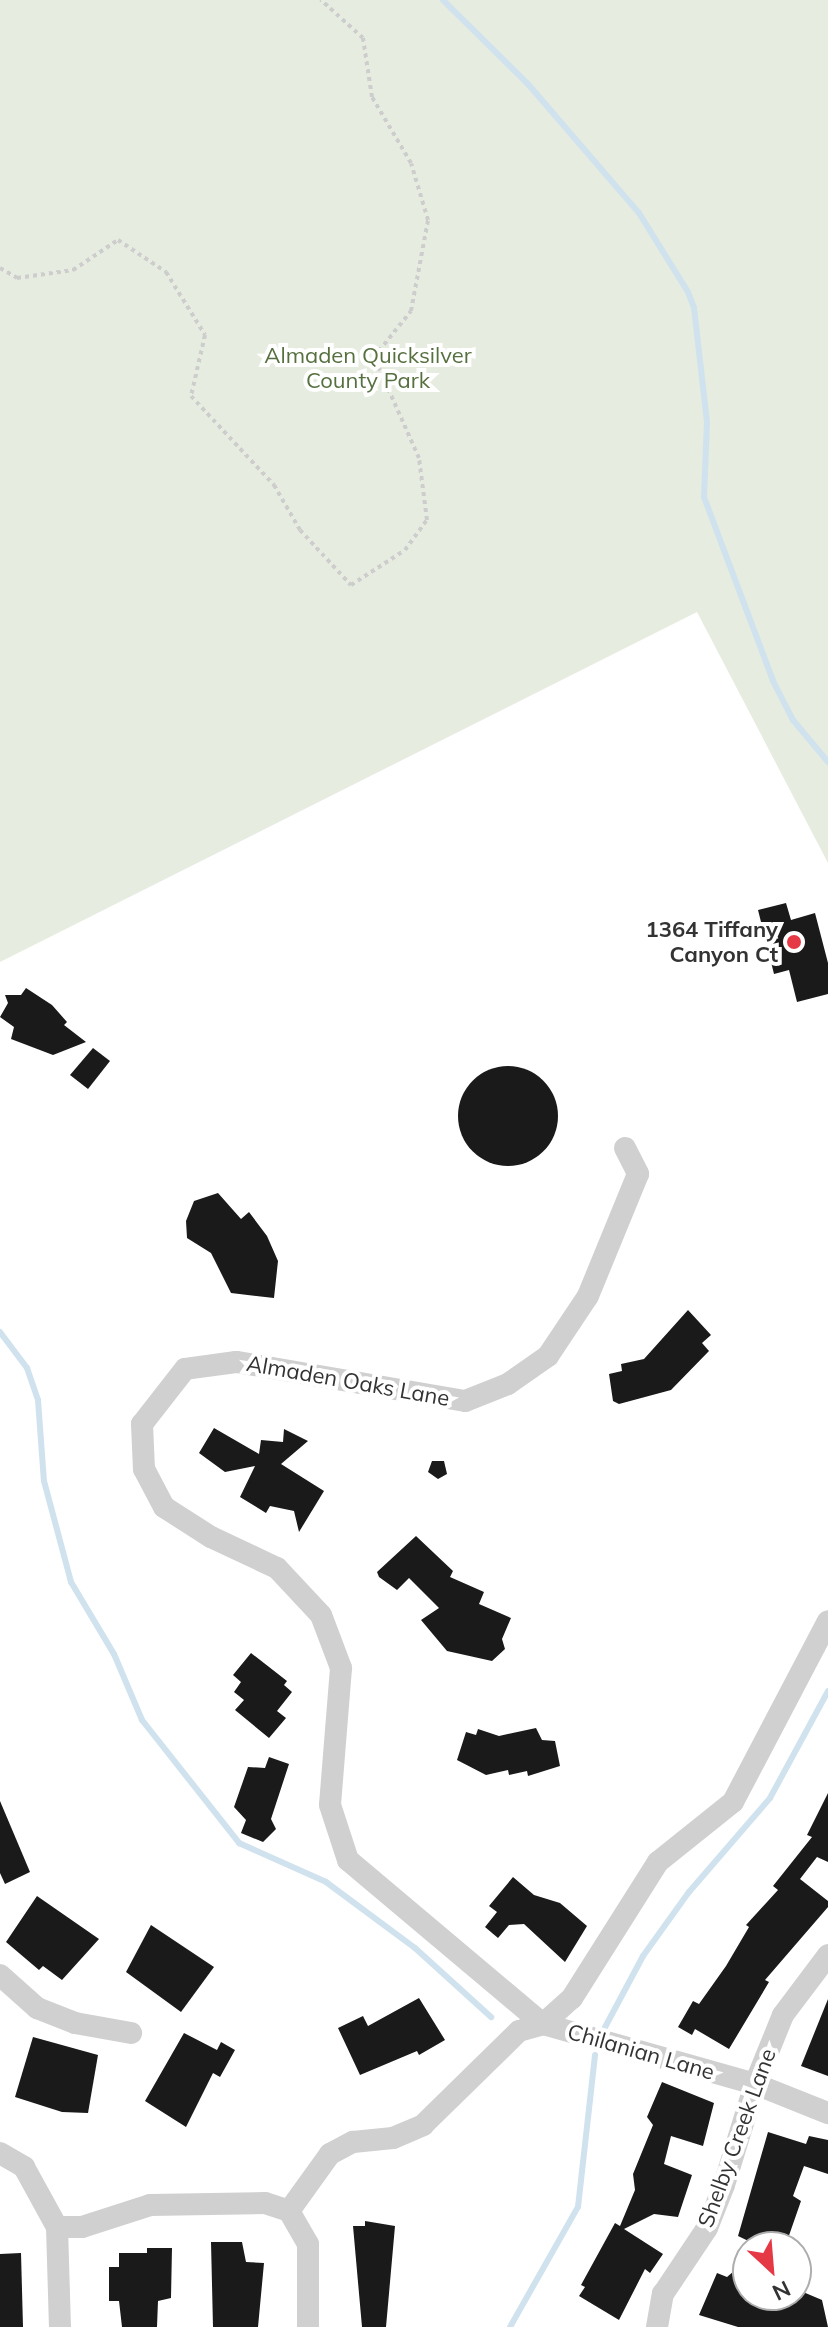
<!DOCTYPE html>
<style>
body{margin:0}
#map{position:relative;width:828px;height:2327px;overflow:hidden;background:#fff;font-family:Mulish,sans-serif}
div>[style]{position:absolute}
.green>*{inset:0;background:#e6ecdf}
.stream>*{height:6px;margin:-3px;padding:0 3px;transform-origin:3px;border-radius:3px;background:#cfe2ee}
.building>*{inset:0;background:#1a1a1a}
.round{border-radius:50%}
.path>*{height:4px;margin-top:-2px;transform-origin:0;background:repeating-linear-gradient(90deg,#cdcdcd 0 4px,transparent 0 8px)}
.minor>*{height:22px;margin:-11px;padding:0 11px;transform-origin:11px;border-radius:11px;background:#d0d0d0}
.dots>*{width:22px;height:22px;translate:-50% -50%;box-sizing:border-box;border:4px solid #fff;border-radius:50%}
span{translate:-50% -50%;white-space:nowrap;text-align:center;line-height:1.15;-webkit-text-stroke:8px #fff;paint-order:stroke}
.park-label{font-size:22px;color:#56703f}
.poi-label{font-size:22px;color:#333;font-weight:700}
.right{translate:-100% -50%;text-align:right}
.street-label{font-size:22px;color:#333}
.north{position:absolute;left:732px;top:2231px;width:80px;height:80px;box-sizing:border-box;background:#fff;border:2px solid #adadad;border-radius:50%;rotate:154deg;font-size:22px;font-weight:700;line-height:32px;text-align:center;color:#333}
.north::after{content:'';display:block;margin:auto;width:28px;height:36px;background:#e63946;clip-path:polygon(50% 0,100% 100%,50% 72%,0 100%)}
</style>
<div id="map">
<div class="green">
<div style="clip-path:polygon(0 0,828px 0,828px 863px,697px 612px,0 962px)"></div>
</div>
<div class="stream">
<div style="left:443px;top:0;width:120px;rotate:44.7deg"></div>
<div style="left:528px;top:84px;width:170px;rotate:49.3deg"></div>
<div style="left:639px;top:213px;width:93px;rotate:58.2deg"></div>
<div style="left:688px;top:292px;width:17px;rotate:69deg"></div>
<div style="left:694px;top:308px;width:115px;rotate:83.5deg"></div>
<div style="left:707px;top:422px;width:75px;rotate:92.3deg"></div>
<div style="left:704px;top:497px;width:197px;rotate:69.4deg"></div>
<div style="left:773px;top:681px;width:44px;rotate:62.9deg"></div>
<div style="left:793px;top:720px;width:55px;rotate:50.2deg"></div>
<div style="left:0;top:1332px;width:45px;rotate:53.1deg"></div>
<div style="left:27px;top:1368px;width:34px;rotate:71deg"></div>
<div style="left:38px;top:1400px;width:81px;rotate:85.8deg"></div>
<div style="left:44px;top:1481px;width:105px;rotate:75deg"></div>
<div style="left:71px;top:1582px;width:84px;rotate:59.2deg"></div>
<div style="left:114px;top:1654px;width:72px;rotate:67deg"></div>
<div style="left:142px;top:1720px;width:157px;rotate:51.7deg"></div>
<div style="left:239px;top:1843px;width:95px;rotate:24.1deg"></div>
<div style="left:326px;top:1882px;width:111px;rotate:36.6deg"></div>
<div style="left:415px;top:1948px;width:103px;rotate:42.2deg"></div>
<div style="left:603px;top:2031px;width:85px;rotate:-61.9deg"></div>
<div style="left:643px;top:1956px;width:79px;rotate:-54.3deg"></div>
<div style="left:689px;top:1892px;width:124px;rotate:-49.2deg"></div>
<div style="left:770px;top:1798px;width:122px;rotate:-61.5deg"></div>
<div style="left:510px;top:2327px;width:138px;rotate:-60.5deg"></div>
<div style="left:578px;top:2207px;width:153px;rotate:-83.6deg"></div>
</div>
<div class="building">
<div style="clip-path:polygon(786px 903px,791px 920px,815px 913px,828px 963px,828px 994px,797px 1002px,789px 970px,774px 974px,758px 910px)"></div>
<div style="clip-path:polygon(26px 988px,52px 1005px,67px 1022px,64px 1025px,86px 1042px,53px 1055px,11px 1039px,14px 1027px,0 1017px,8px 1003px,5px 995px,21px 995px)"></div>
<div style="clip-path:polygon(93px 1048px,110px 1061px,88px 1089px,70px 1075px)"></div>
<div class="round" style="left:458px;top:1066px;width:100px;height:100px"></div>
<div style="clip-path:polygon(218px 1193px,241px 1219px,249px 1212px,267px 1236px,278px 1261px,274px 1298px,231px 1293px,211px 1253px,187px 1238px,186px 1221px,194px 1201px)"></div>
<div style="clip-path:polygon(688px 1310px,711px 1335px,702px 1343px,709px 1351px,671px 1390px,619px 1404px,613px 1401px,609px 1374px,622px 1371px,621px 1364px,644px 1359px)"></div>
<div style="clip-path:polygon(214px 1428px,259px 1454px,261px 1440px,283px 1442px,284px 1429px,308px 1441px,281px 1464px,324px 1491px,299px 1532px,294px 1511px,270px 1506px,266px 1513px,240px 1497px,255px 1466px,225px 1472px,199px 1453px)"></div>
<div style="clip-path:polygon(432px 1461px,444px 1461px,447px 1474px,438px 1479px,428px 1472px)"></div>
<div style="clip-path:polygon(416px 1536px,453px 1571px,450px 1577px,484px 1592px,479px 1604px,511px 1618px,502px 1639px,505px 1649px,492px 1661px,447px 1651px,421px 1620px,439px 1608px,409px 1578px,397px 1590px,379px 1577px,377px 1572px)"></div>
<div style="clip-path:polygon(251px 1653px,287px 1681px,284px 1685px,292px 1692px,277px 1711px,286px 1718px,269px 1738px,235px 1710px,244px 1700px,234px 1692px,241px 1682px,233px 1675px)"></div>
<div style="clip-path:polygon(536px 1728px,542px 1740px,555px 1741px,560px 1766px,528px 1776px,527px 1771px,509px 1775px,508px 1770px,486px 1775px,457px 1760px,466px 1732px,476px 1735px,478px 1729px,499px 1736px)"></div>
<div style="clip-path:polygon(269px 1757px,289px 1764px,271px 1819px,276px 1829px,263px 1842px,241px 1833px,246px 1820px,234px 1807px,248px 1767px,265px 1768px)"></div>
<div style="clip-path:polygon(828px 1793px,828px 1862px,817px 1857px,800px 1879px,828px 1901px,828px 1907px,765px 1980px,769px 1982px,729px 2049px,695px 2029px,692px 2035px,678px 2027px,693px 2001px,699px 2004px,726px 1966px,749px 1927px,746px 1925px,778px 1890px,773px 1886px,812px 1837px,807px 1835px)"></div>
<div style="clip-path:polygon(0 1801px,30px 1872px,5px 1884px,0 1873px)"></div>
<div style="clip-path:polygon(513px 1877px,534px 1895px,560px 1903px,587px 1926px,565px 1962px,524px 1924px,509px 1925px,498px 1938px,485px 1927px,497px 1912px,489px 1906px)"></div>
<div style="clip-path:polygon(37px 1896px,99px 1939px,62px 1980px,43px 1966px,39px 1970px,6px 1942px)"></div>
<div style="clip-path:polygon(151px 1925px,214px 1967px,181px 2012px,126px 1972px)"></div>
<div style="clip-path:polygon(419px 1998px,445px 2040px,419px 2055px,417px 2051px,360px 2075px,338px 2028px,363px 2016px,368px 2026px)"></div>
<div style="clip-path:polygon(828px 1999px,828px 2076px,801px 2066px)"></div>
<div style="clip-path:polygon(184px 2033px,217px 2050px,221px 2042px,235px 2050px,220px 2077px,213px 2073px,186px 2127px,145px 2101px)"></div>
<div style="clip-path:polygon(33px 2037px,98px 2055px,88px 2113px,62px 2112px,15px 2097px)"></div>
<div style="clip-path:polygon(662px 2082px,714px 2103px,703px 2146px,671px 2136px,664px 2164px,692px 2175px,678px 2217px,654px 2214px,624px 2229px,663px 2254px,650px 2273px,645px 2269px,619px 2320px,579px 2296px,585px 2287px,581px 2285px,615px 2223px,620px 2226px,635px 2190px,633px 2174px,653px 2125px,647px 2117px)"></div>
<div style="clip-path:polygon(768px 2132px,806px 2144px,809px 2136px,828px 2140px,828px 2174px,804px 2166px,793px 2196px,801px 2201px,785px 2247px,761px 2247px,738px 2236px)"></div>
<div style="clip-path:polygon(365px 2221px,395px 2226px,386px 2327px,362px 2327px,353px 2226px,365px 2226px)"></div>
<div style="clip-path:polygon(211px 2242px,242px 2242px,246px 2262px,264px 2263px,258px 2327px,213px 2327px)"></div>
<div style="clip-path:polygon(147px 2248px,172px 2248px,171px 2298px,158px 2301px,157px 2327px,122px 2327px,119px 2301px,109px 2301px,109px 2267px,119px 2267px,119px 2253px,147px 2253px)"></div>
<div style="clip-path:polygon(21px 2253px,23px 2327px,0 2327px,0 2254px)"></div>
<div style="clip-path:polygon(734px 2271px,748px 2277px,748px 2295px,796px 2295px,796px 2289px,822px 2300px,828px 2327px,738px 2327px,699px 2315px,717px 2273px,727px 2277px)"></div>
</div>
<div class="path">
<div style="left:0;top:268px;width:20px;rotate:30deg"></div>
<div style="left:17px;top:278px;width:57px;rotate:-8.1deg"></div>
<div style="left:73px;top:270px;width:54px;rotate:-33.7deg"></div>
<div style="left:118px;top:240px;width:58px;rotate:33.7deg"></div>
<div style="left:166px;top:272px;width:74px;rotate:58.2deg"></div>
<div style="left:205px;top:335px;width:63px;rotate:102.9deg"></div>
<div style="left:191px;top:396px;width:122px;rotate:47deg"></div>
<div style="left:274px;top:485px;width:52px;rotate:60deg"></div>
<div style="left:300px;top:530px;width:75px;rotate:47.2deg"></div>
<div style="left:351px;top:585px;width:64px;rotate:-32.9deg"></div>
<div style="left:405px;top:550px;width:37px;rotate:-54deg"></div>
<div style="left:427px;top:520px;width:63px;rotate:-97.4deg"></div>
<div style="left:419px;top:458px;width:111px;rotate:-114deg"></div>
<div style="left:374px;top:357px;width:59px;rotate:-51.2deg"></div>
<div style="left:411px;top:311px;width:93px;rotate:-79.4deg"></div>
<div style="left:428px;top:220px;width:59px;rotate:-106.6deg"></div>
<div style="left:411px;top:163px;width:77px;rotate:-120.6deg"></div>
<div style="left:372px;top:97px;width:60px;rotate:-98.7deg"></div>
<div style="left:363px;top:38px;width:57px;rotate:-137.9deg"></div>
</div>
<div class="minor">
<div style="left:625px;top:1148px;width:29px;rotate:63deg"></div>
<div style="left:638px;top:1174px;width:132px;rotate:112.3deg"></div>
<div style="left:588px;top:1296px;width:72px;rotate:123.7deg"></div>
<div style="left:548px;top:1356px;width:49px;rotate:145deg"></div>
<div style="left:508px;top:1384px;width:46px;rotate:158.4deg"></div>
<div style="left:465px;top:1401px;width:232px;rotate:-170.3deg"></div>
<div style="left:236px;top:1362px;width:51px;rotate:172.2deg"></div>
<div style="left:185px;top:1369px;width:70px;rotate:128deg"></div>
<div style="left:142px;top:1424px;width:45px;rotate:87.5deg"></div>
<div style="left:144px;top:1469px;width:43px;rotate:62.2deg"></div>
<div style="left:164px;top:1507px;width:56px;rotate:32.6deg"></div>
<div style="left:211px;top:1537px;width:73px;rotate:25.2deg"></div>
<div style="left:277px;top:1568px;width:64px;rotate:46.9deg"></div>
<div style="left:321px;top:1615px;width:57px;rotate:69.3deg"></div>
<div style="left:341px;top:1668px;width:137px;rotate:94.6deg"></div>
<div style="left:330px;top:1805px;width:58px;rotate:71.9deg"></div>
<div style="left:348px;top:1860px;width:255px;rotate:40.1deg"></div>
<div style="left:543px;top:2024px;width:220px;rotate:15.8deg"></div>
<div style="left:755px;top:2084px;width:79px;rotate:21.7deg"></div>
<div style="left:0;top:1975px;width:50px;rotate:41.7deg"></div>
<div style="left:37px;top:2008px;width:41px;rotate:21.5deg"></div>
<div style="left:75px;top:2023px;width:57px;rotate:10.1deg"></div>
<div style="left:0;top:2153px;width:28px;rotate:30deg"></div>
<div style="left:24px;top:2167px;width:68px;rotate:61.2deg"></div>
<div style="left:57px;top:2227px;width:100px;rotate:88.3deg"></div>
<div style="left:289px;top:2211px;width:70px;rotate:-54.3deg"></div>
<div style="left:330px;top:2154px;width:26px;rotate:-28deg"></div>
<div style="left:353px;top:2142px;width:40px;rotate:-5.7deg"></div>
<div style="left:393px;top:2138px;width:33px;rotate:-23deg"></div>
<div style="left:423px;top:2125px;width:134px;rotate:-44.4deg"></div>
<div style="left:519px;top:2031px;width:25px;rotate:-16deg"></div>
<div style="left:543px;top:2024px;width:39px;rotate:-42deg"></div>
<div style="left:572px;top:1998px;width:161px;rotate:-57.7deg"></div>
<div style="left:658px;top:1862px;width:96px;rotate:-38.7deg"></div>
<div style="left:733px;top:1802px;width:204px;rotate:-62.3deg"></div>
<div style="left:57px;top:2227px;width:25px"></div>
<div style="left:82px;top:2227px;width:71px;rotate:-17.9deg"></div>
<div style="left:150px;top:2205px;width:115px;rotate:-1deg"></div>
<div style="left:265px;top:2203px;width:25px;rotate:18deg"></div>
<div style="left:289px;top:2211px;width:38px;rotate:60deg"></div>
<div style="left:308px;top:2244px;width:83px;rotate:90deg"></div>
<div style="left:657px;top:2327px;width:34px;rotate:-80deg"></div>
<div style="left:663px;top:2294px;width:79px;rotate:-56.3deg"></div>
<div style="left:707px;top:2228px;width:46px;rotate:-68.4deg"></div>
<div style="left:724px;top:2185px;width:106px;rotate:-72.9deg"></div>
<div style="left:755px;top:2084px;width:74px;rotate:-67.9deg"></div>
<div style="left:783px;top:2015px;width:75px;rotate:-53.1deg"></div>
</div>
<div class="dots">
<div style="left:794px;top:942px;background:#e63946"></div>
</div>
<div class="park-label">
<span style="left:368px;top:368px">Almaden Quicksilver<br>County Park</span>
</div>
<div class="poi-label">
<span class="right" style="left:778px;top:942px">1364 Tiffany<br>Canyon Ct</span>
</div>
<div class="street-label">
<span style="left:348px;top:1381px;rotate:10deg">Almaden Oaks Lane</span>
<span style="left:641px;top:2052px;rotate:16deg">Chilanian Lane</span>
<span style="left:737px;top:2138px;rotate:-70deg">Shelby Creek Lane</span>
</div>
<div class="north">N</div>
</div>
